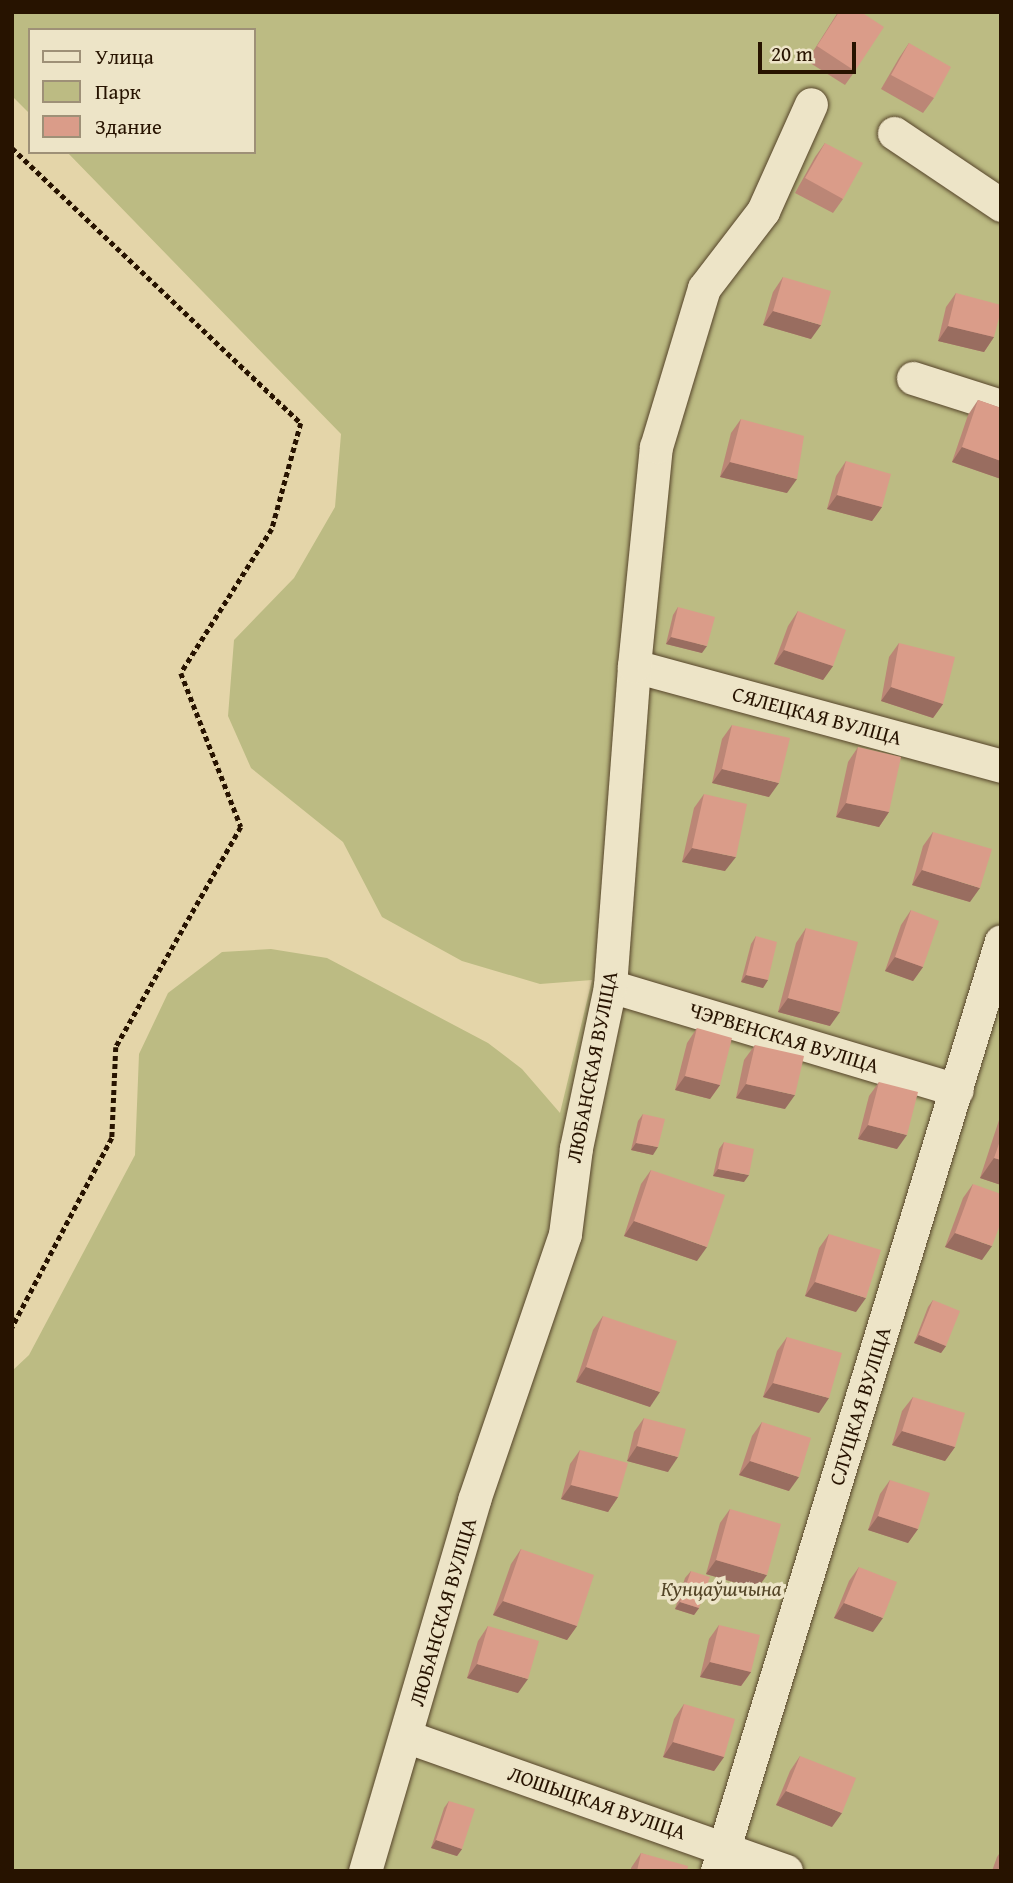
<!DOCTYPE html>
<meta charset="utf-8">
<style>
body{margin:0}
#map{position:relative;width:1013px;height:1883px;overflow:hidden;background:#e4d5a9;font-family:"Gentium Book Plus",serif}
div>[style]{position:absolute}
.green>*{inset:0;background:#bcbb83}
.path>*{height:4.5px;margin-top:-2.25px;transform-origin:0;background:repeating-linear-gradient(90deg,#271300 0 5px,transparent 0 8.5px)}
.roads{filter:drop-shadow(0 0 2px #56442a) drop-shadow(0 0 2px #56442a)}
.minor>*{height:33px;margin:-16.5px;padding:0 16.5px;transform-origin:16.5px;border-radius:16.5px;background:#ede4c7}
.wall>*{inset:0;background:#bb8676}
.shaded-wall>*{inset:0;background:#996d60}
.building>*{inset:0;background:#da9c89}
span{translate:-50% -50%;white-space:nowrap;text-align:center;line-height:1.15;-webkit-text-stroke:7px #ede4c7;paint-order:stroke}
.street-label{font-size:21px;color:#271300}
.park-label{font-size:21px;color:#544527;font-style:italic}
.frame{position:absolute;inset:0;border:14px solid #271300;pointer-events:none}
.legend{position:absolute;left:28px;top:28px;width:228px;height:126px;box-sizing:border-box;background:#ede4c7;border:2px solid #9e9077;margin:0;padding:9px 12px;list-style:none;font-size:21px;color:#271300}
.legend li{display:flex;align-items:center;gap:14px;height:35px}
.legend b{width:35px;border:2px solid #9e9077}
.scale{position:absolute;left:758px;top:42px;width:98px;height:32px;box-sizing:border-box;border:4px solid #271300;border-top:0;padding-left:9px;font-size:21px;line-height:24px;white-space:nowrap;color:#271300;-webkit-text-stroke:5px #ede4c7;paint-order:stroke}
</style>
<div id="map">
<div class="green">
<div style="clip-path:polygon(12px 12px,1001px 12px,1001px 1871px,12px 1871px,12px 1371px,29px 1355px,135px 1155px,139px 1054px,168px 993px,222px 952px,271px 949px,327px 958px,488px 1043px,522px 1069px,560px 1113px,592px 980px,540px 984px,462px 961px,382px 917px,343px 842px,251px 768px,228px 716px,234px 640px,294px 578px,335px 507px,341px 434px,67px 152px,254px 152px,254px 30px,30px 30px,30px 114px,12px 96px)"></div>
</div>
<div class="path">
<div style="left:12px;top:148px;width:399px;rotate:43.6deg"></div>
<div style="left:301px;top:423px;width:110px;rotate:105.3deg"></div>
<div style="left:272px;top:529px;width:170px;rotate:122.3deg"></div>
<div style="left:181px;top:673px;width:165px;rotate:68.7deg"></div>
<div style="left:241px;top:827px;width:253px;rotate:119.6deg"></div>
<div style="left:116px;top:1047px;width:91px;rotate:92.5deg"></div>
<div style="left:112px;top:1138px;width:215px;rotate:117.8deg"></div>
</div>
<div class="roads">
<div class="minor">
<div style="left:894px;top:133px;width:129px;rotate:33.9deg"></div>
<div style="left:913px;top:378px;width:92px;rotate:17.7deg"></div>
<div style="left:634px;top:666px;width:380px;rotate:15.2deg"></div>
<div style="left:610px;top:986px;width:362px;rotate:16.7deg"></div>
<div style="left:408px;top:1737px;width:401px;rotate:19.5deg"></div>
<div style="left:365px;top:1871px;width:387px;rotate:-73.6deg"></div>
<div style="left:474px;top:1500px;width:281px;rotate:-71.1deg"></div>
<div style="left:565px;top:1234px;width:87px;rotate:-82.7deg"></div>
<div style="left:576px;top:1148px;width:166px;rotate:-78.1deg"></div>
<div style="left:610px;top:986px;width:321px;rotate:-85.7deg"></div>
<div style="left:634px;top:666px;width:220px;rotate:-84.3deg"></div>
<div style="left:656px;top:447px;width:166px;rotate:-73.2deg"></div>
<div style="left:704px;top:288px;width:97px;rotate:-52.5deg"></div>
<div style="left:763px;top:211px;width:117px;rotate:-65.8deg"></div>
<div style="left:717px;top:1871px;width:972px;rotate:-73.02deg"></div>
</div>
</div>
<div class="wall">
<div style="clip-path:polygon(838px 12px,855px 71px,845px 85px,807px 61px)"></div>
<div style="clip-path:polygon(909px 43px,934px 98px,923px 113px,881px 89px,899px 58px)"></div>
<div style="clip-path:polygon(825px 143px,843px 199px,833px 213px,795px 193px,815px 157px)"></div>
<div style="clip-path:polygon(783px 277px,811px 339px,763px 325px,773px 292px)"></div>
<div style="clip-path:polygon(956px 293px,994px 337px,984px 352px,938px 341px,946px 307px)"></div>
<div style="clip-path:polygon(978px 400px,1001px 408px,1001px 479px,952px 462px,968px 415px)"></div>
<div style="clip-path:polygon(741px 419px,787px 493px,720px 477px,731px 433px)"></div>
<div style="clip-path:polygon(846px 461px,882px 507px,872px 521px,827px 509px,836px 476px)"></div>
<div style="clip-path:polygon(678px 607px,702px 653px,666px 644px,673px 615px)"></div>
<div style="clip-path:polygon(798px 611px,833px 666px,823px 680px,774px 664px,788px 626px)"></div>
<div style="clip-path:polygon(899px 643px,943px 704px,933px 718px,881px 701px,889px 657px)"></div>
<div style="clip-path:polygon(732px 725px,769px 797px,712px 783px,722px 739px)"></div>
<div style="clip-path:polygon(858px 747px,889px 812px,879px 827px,836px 817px,848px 762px)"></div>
<div style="clip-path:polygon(704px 794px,725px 871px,682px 862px,694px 808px)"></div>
<div style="clip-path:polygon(933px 832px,970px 902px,912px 885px,923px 846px)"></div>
<div style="clip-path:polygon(911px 910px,923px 967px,913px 981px,885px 971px,901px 925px)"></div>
<div style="clip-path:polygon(806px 928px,830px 1026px,778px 1012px,796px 943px)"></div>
<div style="clip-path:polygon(756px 936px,768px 980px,763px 988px,741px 982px,751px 944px)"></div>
<div style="clip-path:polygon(697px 1028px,720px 1085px,710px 1099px,675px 1090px,687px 1043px)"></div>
<div style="clip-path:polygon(755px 1045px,785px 1109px,736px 1098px,744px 1060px)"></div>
<div style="clip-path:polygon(879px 1082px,897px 1149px,858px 1139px,869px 1096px)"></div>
<div style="clip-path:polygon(643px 1114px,653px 1155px,631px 1150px,638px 1121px)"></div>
<div style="clip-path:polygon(1001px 1114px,1001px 1185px,980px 1178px)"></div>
<div style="clip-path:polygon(724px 1142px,744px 1182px,713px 1176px,719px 1149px)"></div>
<div style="clip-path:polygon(651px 1170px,697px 1261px,624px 1236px,641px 1184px)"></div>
<div style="clip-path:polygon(973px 1184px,982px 1260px,945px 1247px,963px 1198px)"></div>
<div style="clip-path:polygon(829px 1234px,856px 1312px,805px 1296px,819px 1248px)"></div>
<div style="clip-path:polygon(933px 1300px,946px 1346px,941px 1353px,914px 1343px,928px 1307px)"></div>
<div style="clip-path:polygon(603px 1316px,650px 1407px,576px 1382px,593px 1330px)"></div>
<div style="clip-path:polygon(787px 1337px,819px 1413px,763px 1397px,777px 1351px)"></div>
<div style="clip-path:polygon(913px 1397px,955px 1447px,945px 1461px,892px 1445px,902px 1411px)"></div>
<div style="clip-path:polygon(644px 1418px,668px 1472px,627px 1461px,634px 1432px)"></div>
<div style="clip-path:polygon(762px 1422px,789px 1491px,739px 1475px,752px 1436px)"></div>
<div style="clip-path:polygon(580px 1450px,618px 1497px,608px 1512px,561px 1499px,570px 1464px)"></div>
<div style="clip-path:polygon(890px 1480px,918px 1529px,908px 1543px,868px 1530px,880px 1494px)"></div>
<div style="clip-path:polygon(730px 1509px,757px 1589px,706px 1574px,720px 1523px)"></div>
<div style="clip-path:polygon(521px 1549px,577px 1626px,567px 1640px,493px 1615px,511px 1564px)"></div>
<div style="clip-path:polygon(859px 1567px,873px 1632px,834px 1618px,849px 1581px)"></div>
<div style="clip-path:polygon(691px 1571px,699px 1608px,694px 1615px,675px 1609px,685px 1578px)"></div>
<div style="clip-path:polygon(719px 1625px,751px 1672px,741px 1686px,700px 1677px,709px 1639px)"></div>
<div style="clip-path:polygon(488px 1626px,518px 1693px,467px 1678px,478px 1641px)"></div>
<div style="clip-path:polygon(684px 1704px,724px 1757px,714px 1771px,663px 1757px,674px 1719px)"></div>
<div style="clip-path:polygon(800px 1756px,832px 1827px,776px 1805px,790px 1771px)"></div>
<div style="clip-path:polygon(449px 1801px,462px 1849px,457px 1856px,431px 1848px,444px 1808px)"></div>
<div style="clip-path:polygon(1001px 1851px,1001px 1871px,992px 1871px,997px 1857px)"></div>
<div style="clip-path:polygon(641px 1853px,687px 1871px,631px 1871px,631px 1868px)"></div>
</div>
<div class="shaded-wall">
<div style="clip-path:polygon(773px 311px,821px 325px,811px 339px,763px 325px)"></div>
<div style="clip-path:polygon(948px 326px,994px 337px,984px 352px,938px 341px)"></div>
<div style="clip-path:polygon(962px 447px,1001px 461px,1001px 479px,952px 462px)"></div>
<div style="clip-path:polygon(730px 462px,797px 479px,787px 493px,720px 477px)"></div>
<div style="clip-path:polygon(837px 495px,882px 507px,872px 521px,827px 509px)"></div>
<div style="clip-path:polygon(671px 637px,707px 646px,702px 653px,666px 644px)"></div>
<div style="clip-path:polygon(784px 650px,833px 666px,823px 680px,774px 664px)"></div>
<div style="clip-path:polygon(891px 687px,943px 704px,933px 718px,881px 701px)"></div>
<div style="clip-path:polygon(722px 769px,779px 783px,769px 797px,712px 783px)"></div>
<div style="clip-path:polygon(846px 803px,889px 812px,879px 827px,836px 817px)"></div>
<div style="clip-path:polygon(692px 848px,736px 857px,725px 871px,682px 862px)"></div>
<div style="clip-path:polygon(922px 870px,980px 888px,970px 902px,912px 885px)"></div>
<div style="clip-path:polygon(895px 957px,923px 967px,913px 981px,885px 971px)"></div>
<div style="clip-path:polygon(746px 975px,768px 980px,763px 988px,741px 982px)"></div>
<div style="clip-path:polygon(788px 998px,840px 1012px,830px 1026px,778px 1012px)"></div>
<div style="clip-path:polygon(685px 1076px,720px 1085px,710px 1099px,675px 1090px)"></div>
<div style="clip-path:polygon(746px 1084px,795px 1095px,785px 1109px,736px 1098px)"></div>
<div style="clip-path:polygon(868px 1125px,907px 1135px,897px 1149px,858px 1139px)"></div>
<div style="clip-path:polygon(636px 1143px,658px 1147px,653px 1155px,631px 1150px)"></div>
<div style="clip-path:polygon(994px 1158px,1001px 1160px,1001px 1185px,980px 1178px)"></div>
<div style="clip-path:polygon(718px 1169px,749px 1175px,744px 1182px,713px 1176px)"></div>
<div style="clip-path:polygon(634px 1221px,707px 1247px,697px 1261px,624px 1236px)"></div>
<div style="clip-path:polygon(955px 1233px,992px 1246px,982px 1260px,945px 1247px)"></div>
<div style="clip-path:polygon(815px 1282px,866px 1298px,856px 1312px,805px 1296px)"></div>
<div style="clip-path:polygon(919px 1335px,946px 1346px,941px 1353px,914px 1343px)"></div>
<div style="clip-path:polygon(586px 1367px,660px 1392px,650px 1407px,576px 1382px)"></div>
<div style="clip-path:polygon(773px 1383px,829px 1398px,819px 1413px,763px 1397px)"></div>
<div style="clip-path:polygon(902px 1431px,955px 1447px,945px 1461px,892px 1445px)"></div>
<div style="clip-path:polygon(637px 1446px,678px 1457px,668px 1472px,627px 1461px)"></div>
<div style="clip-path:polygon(750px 1461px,799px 1477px,789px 1491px,739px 1475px)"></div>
<div style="clip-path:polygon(571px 1485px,618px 1497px,608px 1512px,561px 1499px)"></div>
<div style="clip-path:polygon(878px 1516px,918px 1529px,908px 1543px,868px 1530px)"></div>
<div style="clip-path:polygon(716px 1560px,767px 1575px,757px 1589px,706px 1574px)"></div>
<div style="clip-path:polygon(503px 1601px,577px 1626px,567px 1640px,493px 1615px)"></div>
<div style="clip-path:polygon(680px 1602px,699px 1608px,694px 1615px,675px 1609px)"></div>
<div style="clip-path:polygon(844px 1603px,883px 1618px,873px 1632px,834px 1618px)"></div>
<div style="clip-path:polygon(710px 1662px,751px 1672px,741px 1686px,700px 1677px)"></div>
<div style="clip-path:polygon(477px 1664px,528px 1679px,518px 1693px,467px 1678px)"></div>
<div style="clip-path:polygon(673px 1742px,724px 1757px,714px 1771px,663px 1757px)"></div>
<div style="clip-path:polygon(786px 1791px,842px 1813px,832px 1827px,776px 1805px)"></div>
<div style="clip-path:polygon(436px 1840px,462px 1849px,457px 1856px,431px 1848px)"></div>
</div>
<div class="building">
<div style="clip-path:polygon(839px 12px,861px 12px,884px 27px,855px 71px,817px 46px)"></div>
<div style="clip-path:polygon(909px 43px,951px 67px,934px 98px,891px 75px)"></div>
<div style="clip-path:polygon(825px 143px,863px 163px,843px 199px,805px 178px)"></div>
<div style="clip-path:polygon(783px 277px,831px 291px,821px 325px,773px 311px)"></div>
<div style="clip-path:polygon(956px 293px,1001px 305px,1001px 310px,994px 337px,948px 326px)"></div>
<div style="clip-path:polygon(978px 400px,1001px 408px,1001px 461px,962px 447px)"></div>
<div style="clip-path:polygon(741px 419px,804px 436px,797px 479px,730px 462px)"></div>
<div style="clip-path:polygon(846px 461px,891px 474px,882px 507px,837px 495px)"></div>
<div style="clip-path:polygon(678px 607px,715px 617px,707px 646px,671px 637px)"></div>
<div style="clip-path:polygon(798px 611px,846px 630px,833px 666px,784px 650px)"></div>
<div style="clip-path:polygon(899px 643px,955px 657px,943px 704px,891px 687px)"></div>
<div style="clip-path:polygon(732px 725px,790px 738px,779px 783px,722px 769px)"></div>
<div style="clip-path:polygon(858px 747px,901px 757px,889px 812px,846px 803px)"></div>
<div style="clip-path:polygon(704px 794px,747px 804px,736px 857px,692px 848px)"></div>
<div style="clip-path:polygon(933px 832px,992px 849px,980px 888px,922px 870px)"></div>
<div style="clip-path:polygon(911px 910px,939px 921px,923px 967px,895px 957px)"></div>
<div style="clip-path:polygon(806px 928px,858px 942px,840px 1012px,788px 998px)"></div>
<div style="clip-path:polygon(756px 936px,777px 942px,768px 980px,746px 975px)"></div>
<div style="clip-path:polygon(697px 1028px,732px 1038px,720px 1085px,685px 1076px)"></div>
<div style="clip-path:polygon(755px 1045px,804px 1056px,795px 1095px,746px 1084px)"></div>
<div style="clip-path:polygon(879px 1082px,918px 1092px,907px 1135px,868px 1125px)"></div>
<div style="clip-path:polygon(643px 1114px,665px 1119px,658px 1147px,636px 1143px)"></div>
<div style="clip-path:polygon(1001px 1138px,1001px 1160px,994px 1158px)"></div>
<div style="clip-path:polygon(724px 1142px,754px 1149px,749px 1175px,718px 1169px)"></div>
<div style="clip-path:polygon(651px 1170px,725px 1195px,707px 1247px,634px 1221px)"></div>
<div style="clip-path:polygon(973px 1184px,1001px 1194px,1001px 1222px,992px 1246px,955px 1233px)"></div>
<div style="clip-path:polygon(829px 1234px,881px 1250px,866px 1298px,815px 1282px)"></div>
<div style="clip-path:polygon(933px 1300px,960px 1311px,946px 1346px,919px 1335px)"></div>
<div style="clip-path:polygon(603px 1316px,677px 1341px,660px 1392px,586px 1367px)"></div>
<div style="clip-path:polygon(787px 1337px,842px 1353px,829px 1398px,773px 1383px)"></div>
<div style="clip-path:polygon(913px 1397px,965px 1413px,955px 1447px,902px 1431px)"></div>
<div style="clip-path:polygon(644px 1418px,686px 1429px,678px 1457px,637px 1446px)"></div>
<div style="clip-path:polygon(762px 1422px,811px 1438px,799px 1477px,750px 1461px)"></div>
<div style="clip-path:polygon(580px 1450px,628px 1463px,618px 1497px,571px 1485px)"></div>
<div style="clip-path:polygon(890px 1480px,930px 1493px,918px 1529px,878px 1516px)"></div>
<div style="clip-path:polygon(730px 1509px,781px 1524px,767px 1575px,716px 1560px)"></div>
<div style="clip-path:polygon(521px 1549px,594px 1575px,577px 1626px,503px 1601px)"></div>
<div style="clip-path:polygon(859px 1567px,897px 1582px,883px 1618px,844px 1603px)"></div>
<div style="clip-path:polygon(691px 1571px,710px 1577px,699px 1608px,680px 1602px)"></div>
<div style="clip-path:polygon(719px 1625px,760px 1635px,751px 1672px,710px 1662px)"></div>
<div style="clip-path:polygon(488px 1626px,539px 1641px,528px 1679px,477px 1664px)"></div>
<div style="clip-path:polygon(684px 1704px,735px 1719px,724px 1757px,673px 1742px)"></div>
<div style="clip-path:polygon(800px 1756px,856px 1778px,842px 1813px,786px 1791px)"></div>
<div style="clip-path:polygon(449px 1801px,475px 1809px,462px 1849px,436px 1840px)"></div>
<div style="clip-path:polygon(641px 1853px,688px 1866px,687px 1871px,637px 1871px)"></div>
<div style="clip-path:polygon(1001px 1861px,1001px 1871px,998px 1871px)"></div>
</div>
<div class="street-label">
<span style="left:817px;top:716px;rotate:15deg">СЯЛЕЦКАЯ ВУЛІЦА</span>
<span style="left:784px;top:1038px;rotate:17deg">ЧЭРВЕНСКАЯ ВУЛІЦА</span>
<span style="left:592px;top:1067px;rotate:-79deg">ЛЮБАНСКАЯ ВУЛІЦА</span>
<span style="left:860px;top:1406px;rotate:-73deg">СЛУЦКАЯ ВУЛІЦА</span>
<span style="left:443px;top:1612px;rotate:-74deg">ЛЮБАНСКАЯ ВУЛІЦА</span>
<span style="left:597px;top:1803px;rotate:19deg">ЛОШЫЦКАЯ ВУЛІЦА</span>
</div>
<div class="park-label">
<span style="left:721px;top:1589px">Кунцаўшчына</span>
</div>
<div class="frame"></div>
<ul class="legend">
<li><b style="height:9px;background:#ede4c7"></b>Улица</li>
<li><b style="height:19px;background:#bcbb83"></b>Парк</li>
<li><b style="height:19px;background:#da9c89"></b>Здание</li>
</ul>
<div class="scale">20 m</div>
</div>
